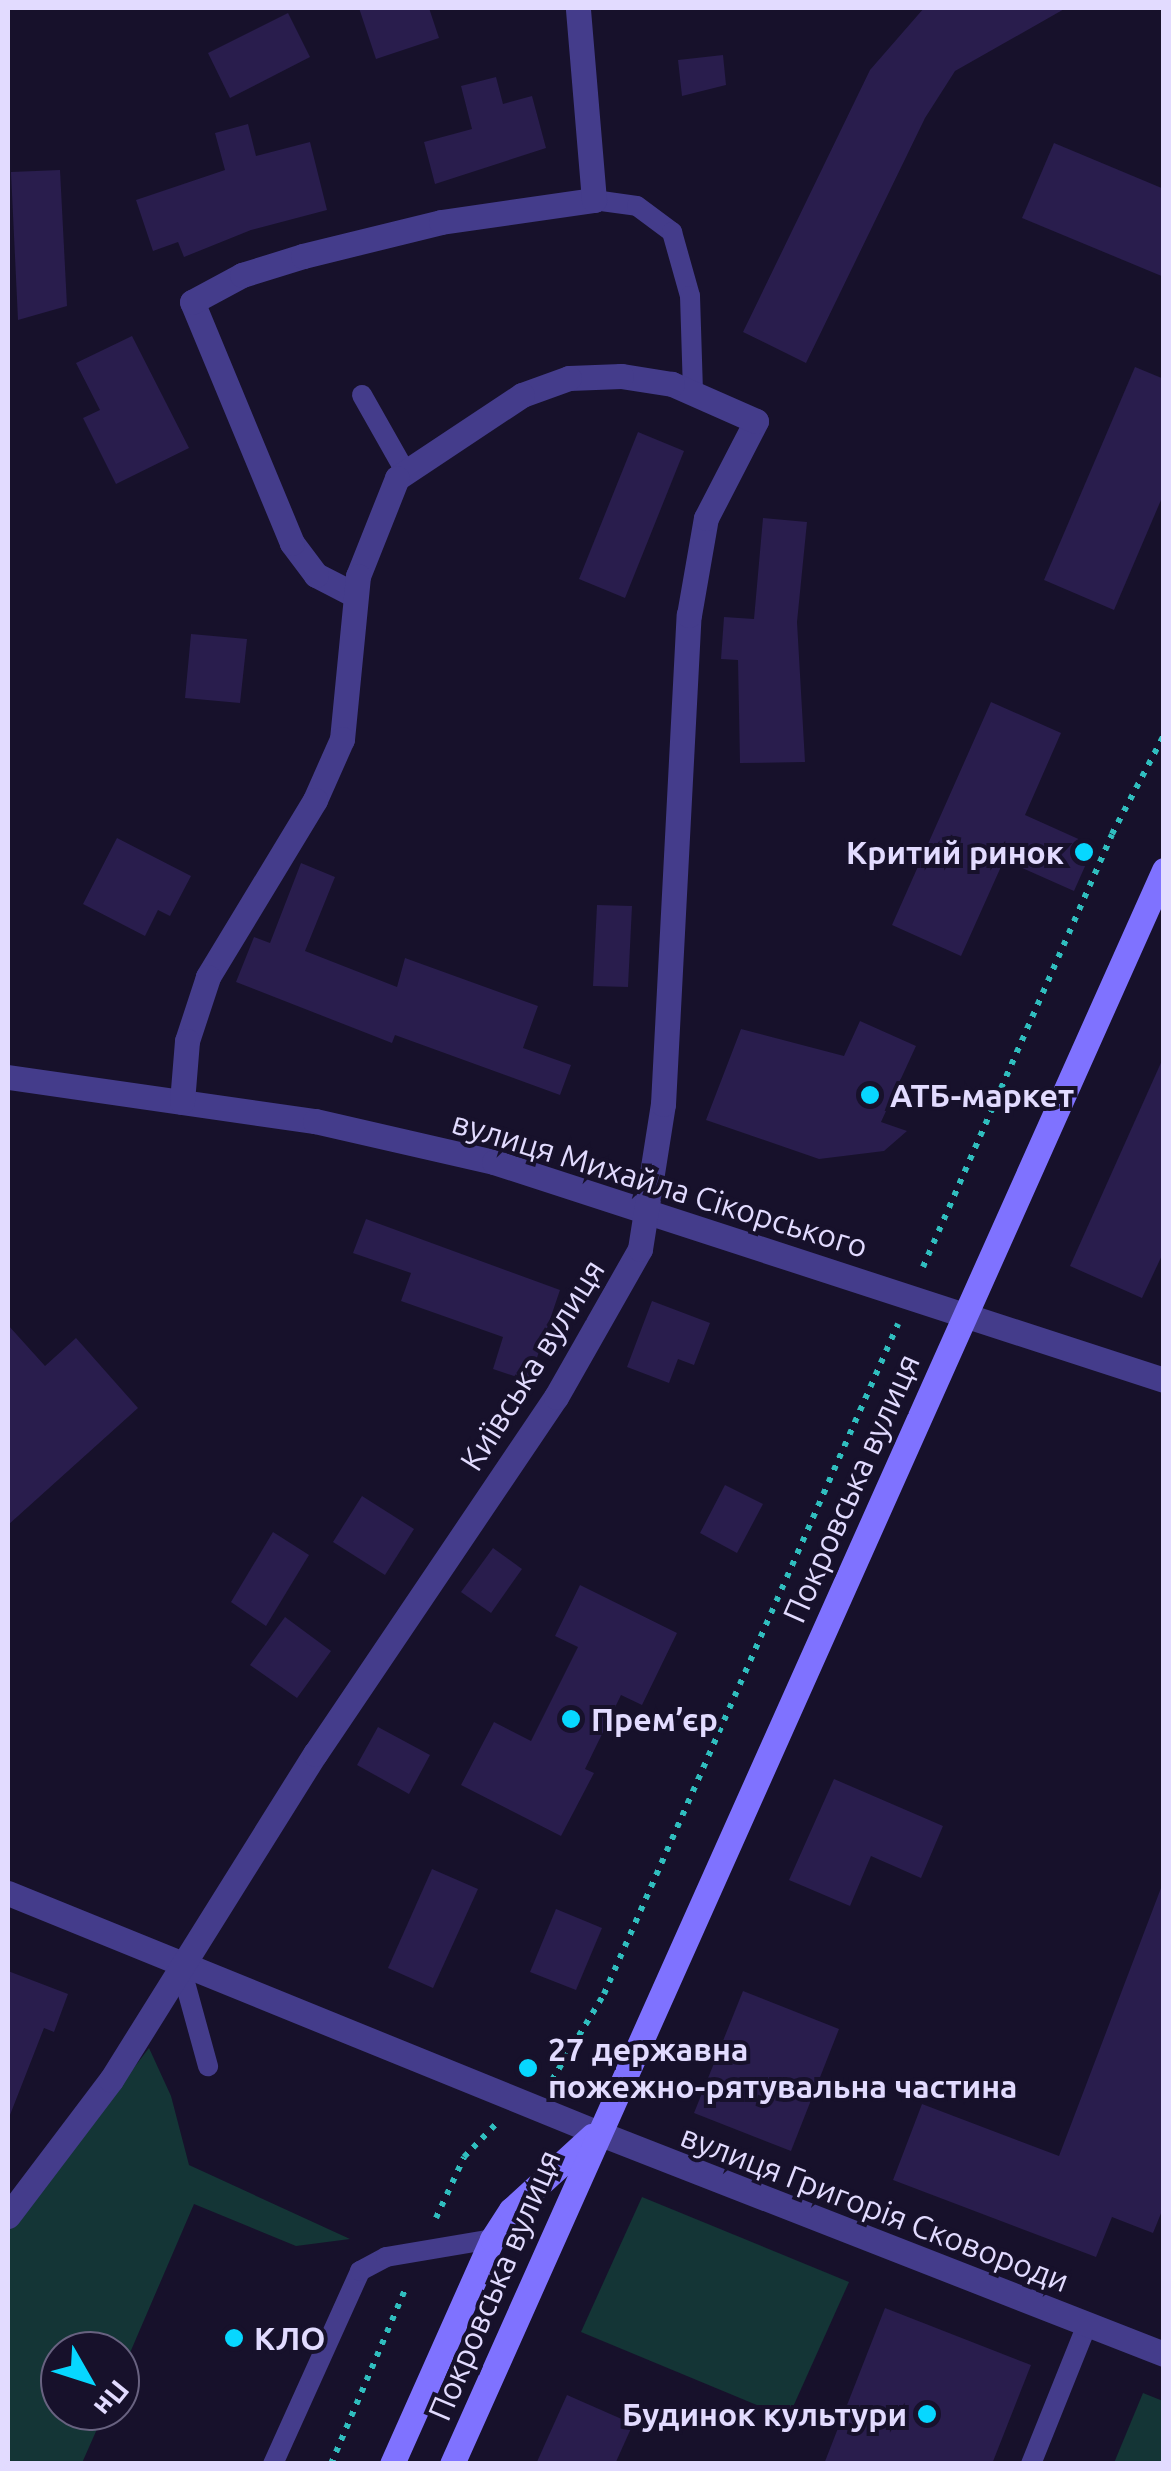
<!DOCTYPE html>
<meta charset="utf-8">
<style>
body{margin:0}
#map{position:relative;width:1171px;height:2471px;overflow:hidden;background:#17112b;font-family:Ubuntu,sans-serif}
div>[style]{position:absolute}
.green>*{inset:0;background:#143536}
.building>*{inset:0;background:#291d4d}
.path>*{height:6px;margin-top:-3px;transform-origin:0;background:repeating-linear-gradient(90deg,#30bebf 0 5px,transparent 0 13px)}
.service>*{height:20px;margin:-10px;padding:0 10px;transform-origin:10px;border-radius:10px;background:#443c8b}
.minor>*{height:25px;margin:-12.5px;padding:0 12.5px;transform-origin:12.5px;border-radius:12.5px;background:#443c8b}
.tertiary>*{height:25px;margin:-12.5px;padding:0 12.5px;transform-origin:12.5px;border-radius:12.5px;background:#443c8b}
.secondary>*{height:25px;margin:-12.5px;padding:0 12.5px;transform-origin:12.5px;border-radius:12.5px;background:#7f72ff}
.dots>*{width:28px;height:28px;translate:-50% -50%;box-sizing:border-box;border:5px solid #17112b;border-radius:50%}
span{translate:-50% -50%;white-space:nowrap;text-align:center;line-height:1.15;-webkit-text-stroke:8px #17112b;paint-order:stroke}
.poi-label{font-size:32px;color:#e2dbff;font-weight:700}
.right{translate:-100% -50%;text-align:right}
.left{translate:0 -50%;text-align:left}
.street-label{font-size:32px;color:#e2dbff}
.frame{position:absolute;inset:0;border:10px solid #e2dbff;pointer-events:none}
.north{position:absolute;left:40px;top:2331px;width:100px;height:100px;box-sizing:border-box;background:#17112b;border:2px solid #686280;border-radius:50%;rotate:129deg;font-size:28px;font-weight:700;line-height:40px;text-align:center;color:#e2dbff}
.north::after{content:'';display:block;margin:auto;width:35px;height:45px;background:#07d7ff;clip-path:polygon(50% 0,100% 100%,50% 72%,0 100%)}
</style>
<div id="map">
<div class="green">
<div style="clip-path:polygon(149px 2048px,171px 2096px,189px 2165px,350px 2239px,296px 2246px,194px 2204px,120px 2376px,120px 2351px,60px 2351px,60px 2411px,105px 2411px,82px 2463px,8px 2464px,8px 2232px)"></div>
<div style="clip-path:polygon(642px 2197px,849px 2282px,788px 2418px,581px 2332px)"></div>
<div style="clip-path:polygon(1143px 2393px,1163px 2401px,1163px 2463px,1114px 2463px)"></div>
</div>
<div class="building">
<div style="clip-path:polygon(359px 8px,429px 8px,439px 38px,376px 59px)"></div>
<div style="clip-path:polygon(924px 8px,1066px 8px,955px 71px,925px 118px,806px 363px,743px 332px,870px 70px)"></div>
<div style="clip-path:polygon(288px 13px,310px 57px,230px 98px,208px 53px)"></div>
<div style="clip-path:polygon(723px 55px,726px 85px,682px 96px,678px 60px)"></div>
<div style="clip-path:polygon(496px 77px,503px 104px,532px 96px,546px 148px,435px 184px,424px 142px,472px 129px,461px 86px)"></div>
<div style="clip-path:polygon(248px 124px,256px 156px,310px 142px,327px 210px,251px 230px,184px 257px,178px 242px,153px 251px,136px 200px,225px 170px,215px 133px)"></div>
<div style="clip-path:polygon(1054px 143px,1164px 189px,1164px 277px,1022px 218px)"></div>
<div style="clip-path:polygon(60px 170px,67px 306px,18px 320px,11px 172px)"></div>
<div style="clip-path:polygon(132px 336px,189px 448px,116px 484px,83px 418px,100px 410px,76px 363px)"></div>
<div style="clip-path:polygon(1135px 367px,1164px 379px,1164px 493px,1114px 610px,1044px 580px)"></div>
<div style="clip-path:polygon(638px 432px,684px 451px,625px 598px,579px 579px)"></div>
<div style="clip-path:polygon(763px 518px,807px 522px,797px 622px,805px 762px,740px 763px,738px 660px,721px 659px,724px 617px,754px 619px)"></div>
<div style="clip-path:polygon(191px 634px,247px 639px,240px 703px,185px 698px)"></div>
<div style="clip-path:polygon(991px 702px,1061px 733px,1025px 815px,1094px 846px,1074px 891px,1004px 860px,961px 956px,892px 925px)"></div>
<div style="clip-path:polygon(117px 838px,191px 876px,170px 916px,158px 910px,145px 936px,83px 904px)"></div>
<div style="clip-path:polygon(301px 863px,335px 877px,305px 951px,397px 987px,405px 958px,538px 1006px,523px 1048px,571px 1065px,560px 1095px,395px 1035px,392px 1043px,236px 982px,254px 937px,270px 943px)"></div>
<div style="clip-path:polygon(597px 905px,632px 906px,628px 987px,593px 986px)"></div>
<div style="clip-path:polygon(860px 1021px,916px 1046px,881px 1122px,907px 1131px,884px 1151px,819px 1159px,706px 1120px,741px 1029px,844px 1056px)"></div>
<div style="clip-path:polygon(1164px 1056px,1164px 1251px,1142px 1298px,1070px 1266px)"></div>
<div style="clip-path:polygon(366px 1219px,560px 1290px,529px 1381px,493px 1369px,503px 1337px,401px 1301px,411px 1273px,353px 1253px)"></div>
<div style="clip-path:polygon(652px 1301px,710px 1323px,694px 1365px,678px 1359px,669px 1383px,627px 1367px)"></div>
<div style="clip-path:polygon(8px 1325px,45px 1366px,76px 1338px,138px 1408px,8px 1525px)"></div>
<div style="clip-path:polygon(725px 1485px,763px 1504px,737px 1553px,700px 1533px)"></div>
<div style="clip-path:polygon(362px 1496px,414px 1529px,385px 1575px,333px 1542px)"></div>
<div style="clip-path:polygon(273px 1532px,309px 1555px,266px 1626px,231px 1602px)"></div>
<div style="clip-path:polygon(493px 1548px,522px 1569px,491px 1613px,461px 1592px)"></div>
<div style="clip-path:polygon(580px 1585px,677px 1633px,642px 1705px,621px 1695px,585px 1769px,594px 1773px,561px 1836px,461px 1785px,494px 1722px,531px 1741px,578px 1647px,555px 1636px)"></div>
<div style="clip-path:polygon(285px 1617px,331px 1651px,297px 1698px,250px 1665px)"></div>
<div style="clip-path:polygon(378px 1727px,430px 1755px,409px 1794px,357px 1765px)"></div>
<div style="clip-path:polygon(834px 1779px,943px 1826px,921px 1878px,871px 1856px,850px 1906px,789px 1880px)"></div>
<div style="clip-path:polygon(432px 1869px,478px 1889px,433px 1988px,388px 1968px)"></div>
<div style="clip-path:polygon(1161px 1888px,1164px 2206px,1153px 2233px,1112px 2217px,1096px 2257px,893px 2180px,922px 2104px,1059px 2156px)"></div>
<div style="clip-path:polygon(556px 1909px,602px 1928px,576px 1990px,530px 1972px)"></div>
<div style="clip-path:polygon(8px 1971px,68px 1994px,54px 2032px,44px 2028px,10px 2115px)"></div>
<div style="clip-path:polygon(743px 1991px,839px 2029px,791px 2151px,694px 2113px)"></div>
<div style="clip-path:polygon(885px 2308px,1031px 2365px,992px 2464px,824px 2464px)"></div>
<div style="clip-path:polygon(567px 2395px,633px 2424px,615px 2464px,536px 2464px)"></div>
</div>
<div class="path">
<div style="left:923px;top:1267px;width:472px;rotate:-66.4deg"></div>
<div style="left:1112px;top:834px;width:112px;rotate:-62.3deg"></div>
<div style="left:552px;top:2080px;width:100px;rotate:-58.8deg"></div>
<div style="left:604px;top:1994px;width:732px;rotate:-66.31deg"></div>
<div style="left:436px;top:2218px;width:67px;rotate:-65.3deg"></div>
<div style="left:464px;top:2157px;width:45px;rotate:-45.9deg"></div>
<div style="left:331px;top:2464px;width:194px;rotate:-67deg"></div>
</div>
<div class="service">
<div style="left:594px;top:200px;width:43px;rotate:7.9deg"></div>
<div style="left:637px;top:206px;width:44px;rotate:36.6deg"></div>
<div style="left:672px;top:232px;width:66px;rotate:74.3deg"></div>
<div style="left:690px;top:296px;width:94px;rotate:88.2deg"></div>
<div style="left:362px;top:395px;width:87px;rotate:60.5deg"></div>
<div style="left:181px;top:1968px;width:102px;rotate:74.6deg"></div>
<div style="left:273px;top:2464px;width:212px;rotate:-65.7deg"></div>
<div style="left:360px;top:2271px;width:30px;rotate:-28deg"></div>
<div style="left:386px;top:2257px;width:108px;rotate:-9.6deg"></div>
<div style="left:1031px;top:2464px;width:150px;rotate:-68.1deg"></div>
</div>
<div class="minor">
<div style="left:355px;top:595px;width:44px;rotate:-152.9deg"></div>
<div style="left:316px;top:575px;width:40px;rotate:-127deg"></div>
<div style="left:292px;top:543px;width:261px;rotate:-112.5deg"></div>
<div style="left:192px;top:302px;width:57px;rotate:-28.4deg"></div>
<div style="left:242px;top:275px;width:64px;rotate:-17.3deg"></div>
<div style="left:303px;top:256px;width:142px;rotate:-13.8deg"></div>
<div style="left:441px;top:222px;width:155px;rotate:-8.2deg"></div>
<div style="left:594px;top:200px;width:193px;rotate:-94.8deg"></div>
<div style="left:8px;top:1077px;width:310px;rotate:8.2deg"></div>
<div style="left:315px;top:1121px;width:184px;rotate:12.9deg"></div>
<div style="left:494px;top:1162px;width:705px;rotate:18.02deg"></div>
<div style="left:8px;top:1893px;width:635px;rotate:22.12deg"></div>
<div style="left:8px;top:2216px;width:171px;rotate:-52.9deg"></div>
<div style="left:111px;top:2080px;width:385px;rotate:-58deg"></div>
<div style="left:315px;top:1754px;width:431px;rotate:-56deg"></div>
<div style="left:556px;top:1397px;width:170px;rotate:-60.4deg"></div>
<div style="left:640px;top:1249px;width:147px;rotate:-81deg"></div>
<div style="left:663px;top:1104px;width:490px;rotate:-87deg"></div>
<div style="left:689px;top:615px;width:98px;rotate:-80.1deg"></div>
<div style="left:706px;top:518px;width:109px;rotate:-62.7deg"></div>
<div style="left:756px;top:421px;width:92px;rotate:-156.2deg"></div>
<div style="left:672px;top:384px;width:52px;rotate:-171.1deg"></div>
<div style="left:621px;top:376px;width:52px;rotate:177.8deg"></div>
<div style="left:569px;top:378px;width:50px;rotate:160.1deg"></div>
<div style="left:522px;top:395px;width:150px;rotate:146.4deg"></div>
<div style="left:397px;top:478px;width:105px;rotate:111.7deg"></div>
<div style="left:358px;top:576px;width:164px;rotate:95.6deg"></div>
<div style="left:342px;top:739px;width:67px;rotate:113.9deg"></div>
<div style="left:315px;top:800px;width:207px;rotate:121.2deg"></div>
<div style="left:208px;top:977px;width:67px;rotate:108.2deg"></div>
<div style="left:187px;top:1041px;width:61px;rotate:94.7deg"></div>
</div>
<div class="tertiary">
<div style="left:596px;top:2132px;width:610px;rotate:21.35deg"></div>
</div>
<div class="secondary">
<div style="left:392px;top:2464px;width:246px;rotate:-66deg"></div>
<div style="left:492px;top:2239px;width:35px;rotate:-57deg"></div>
<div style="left:511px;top:2210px;width:110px;rotate:-42.4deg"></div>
<div style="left:452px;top:2464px;width:1746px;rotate:-65.93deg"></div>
</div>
<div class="dots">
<div style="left:1084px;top:852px;background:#07d7ff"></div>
<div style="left:870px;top:1095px;background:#07d7ff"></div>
<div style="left:571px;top:1719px;background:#07d7ff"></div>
<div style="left:528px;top:2068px;background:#07d7ff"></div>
<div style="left:234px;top:2338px;background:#07d7ff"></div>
<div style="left:927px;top:2414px;background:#07d7ff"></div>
</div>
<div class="poi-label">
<span class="right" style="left:1064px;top:852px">Критий ринок</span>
<span class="left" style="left:890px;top:1095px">АТБ-маркет</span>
<span class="left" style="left:591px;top:1719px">Прем’єр</span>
<span class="left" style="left:548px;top:2068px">27 державна<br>пожежно-рятувальна частина</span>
<span class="left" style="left:254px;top:2338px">КЛО</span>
<span class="right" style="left:907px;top:2414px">Будинок культури</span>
</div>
<div class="street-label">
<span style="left:660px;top:1184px;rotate:17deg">вулиця Михайла Сікорського</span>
<span style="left:532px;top:1365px;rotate:-58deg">Київська вулиця</span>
<span style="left:851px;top:1488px;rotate:-66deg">Покровська вулиця</span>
<span style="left:875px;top:2208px;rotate:21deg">вулиця Григорія Сковороди</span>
<span style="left:494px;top:2285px;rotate:-67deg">Покровська вулиця</span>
</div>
<div class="frame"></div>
<div class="north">Пн</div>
</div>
